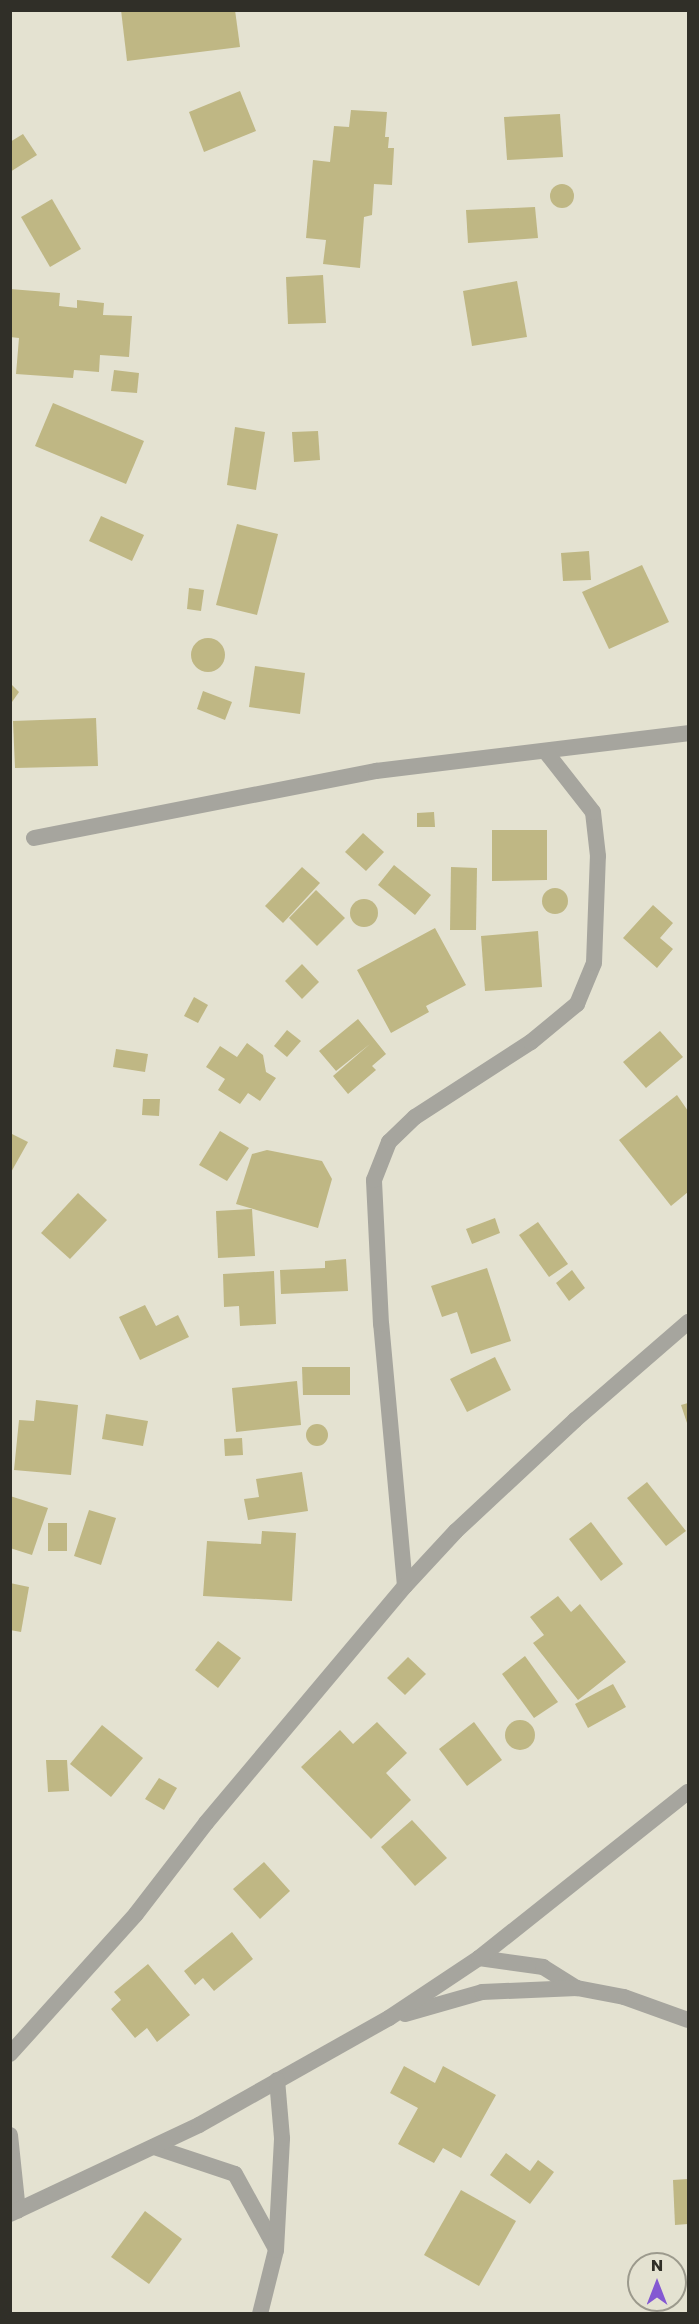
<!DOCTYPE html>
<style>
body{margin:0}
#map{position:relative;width:699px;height:2324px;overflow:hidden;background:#e4e2d1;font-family:Poppins,sans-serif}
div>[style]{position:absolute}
.building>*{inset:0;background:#bfb784}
.round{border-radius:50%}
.minor>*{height:16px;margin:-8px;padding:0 8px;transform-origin:8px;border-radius:8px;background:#a6a59e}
span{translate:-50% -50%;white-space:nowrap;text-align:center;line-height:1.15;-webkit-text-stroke:5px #e4e2d1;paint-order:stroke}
.frame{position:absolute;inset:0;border:12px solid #302f28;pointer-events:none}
.north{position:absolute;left:627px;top:2252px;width:60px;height:60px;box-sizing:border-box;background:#e4e2d1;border:2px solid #9c9a8d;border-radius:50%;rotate:0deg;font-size:16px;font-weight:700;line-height:24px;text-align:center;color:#302f28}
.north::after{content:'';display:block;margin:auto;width:21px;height:27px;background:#8458d2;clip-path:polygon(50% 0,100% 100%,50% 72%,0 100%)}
</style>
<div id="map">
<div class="building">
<div style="clip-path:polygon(121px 10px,235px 10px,240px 47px,127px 61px)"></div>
<div style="clip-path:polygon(240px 91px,256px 131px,204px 152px,189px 112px)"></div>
<div style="clip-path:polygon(351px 110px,387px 112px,385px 137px,389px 137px,388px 148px,394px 148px,392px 185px,374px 184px,372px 215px,364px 217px,360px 268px,323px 264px,326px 240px,306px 238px,313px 160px,330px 162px,334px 126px,349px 127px)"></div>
<div style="clip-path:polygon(560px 114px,563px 157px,507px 160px,504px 117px)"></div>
<div style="clip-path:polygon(23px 134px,37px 155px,10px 172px,10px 142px)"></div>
<div class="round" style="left:550px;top:184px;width:24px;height:24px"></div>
<div style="clip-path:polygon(52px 199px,81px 249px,50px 267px,21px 217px)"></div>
<div style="clip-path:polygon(535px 207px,538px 238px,468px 243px,466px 210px)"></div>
<div style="clip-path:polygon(323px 275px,326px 323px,288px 324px,286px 277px)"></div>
<div style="clip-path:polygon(517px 281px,527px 337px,472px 346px,463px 291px)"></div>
<div style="clip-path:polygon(10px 289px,60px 293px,59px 306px,77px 308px,77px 300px,104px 303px,103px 315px,132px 316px,129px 357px,100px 355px,99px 372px,74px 370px,73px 378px,16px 374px,19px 338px,10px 337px)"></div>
<div style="clip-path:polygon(114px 370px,139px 373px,137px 393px,111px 391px)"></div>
<div style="clip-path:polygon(53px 403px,144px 441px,126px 484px,35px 446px)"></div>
<div style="clip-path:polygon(235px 427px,265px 432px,256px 490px,227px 485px)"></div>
<div style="clip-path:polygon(318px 431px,320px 460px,294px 462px,292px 432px)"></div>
<div style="clip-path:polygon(101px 516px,144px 535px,132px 561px,89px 541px)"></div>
<div style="clip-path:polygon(237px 524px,278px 534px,257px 615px,216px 605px)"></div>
<div style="clip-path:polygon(589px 551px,591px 580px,563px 581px,561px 553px)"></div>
<div style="clip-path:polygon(642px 565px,669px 622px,609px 649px,582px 592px)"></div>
<div style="clip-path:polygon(189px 588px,204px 590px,201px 611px,187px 609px)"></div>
<div class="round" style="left:191px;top:638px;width:34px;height:34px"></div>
<div style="clip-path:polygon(255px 666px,305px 673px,300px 714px,249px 707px)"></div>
<div style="clip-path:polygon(10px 683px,19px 692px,12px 702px,10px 702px)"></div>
<div style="clip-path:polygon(203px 691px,232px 702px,225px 720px,197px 709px)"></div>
<div style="clip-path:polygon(96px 718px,98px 766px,15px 768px,13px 721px)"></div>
<div style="clip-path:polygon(434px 812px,435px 827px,417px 827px,417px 813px)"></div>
<div style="clip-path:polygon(492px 830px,547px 830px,547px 880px,492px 881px)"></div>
<div style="clip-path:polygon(363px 833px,384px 852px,366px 871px,345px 852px)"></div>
<div style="clip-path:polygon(394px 865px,431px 895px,415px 915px,378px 885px)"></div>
<div style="clip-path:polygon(302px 867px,320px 883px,283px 923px,265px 906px)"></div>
<div style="clip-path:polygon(451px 867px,477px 868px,476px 930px,450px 930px)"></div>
<div class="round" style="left:542px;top:888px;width:26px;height:26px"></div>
<div style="clip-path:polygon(316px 890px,345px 918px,317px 946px,289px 918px)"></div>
<div class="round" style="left:350px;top:899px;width:28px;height:28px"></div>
<div style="clip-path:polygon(653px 905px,673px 923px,660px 938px,673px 949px,657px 968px,623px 938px)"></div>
<div style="clip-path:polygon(435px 928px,466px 985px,426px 1006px,429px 1012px,391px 1033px,357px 970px)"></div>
<div style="clip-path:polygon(538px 931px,542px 987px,485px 991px,481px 936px)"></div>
<div style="clip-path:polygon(302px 964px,319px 982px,302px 999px,285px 981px)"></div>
<div style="clip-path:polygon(194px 997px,208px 1005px,198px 1023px,184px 1016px)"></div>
<div style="clip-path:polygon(358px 1019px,386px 1054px,372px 1066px,376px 1070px,348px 1094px,333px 1076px,370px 1044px,336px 1071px,319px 1051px)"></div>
<div style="clip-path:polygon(287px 1030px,301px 1041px,287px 1057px,274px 1046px)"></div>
<div style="clip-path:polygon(660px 1031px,683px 1057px,646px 1088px,623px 1062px)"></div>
<div style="clip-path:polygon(247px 1043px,263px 1055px,266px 1072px,276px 1078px,260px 1101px,248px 1093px,240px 1104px,218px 1090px,225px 1079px,206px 1067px,220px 1046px,237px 1057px)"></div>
<div style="clip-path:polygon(116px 1049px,148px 1054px,145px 1072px,113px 1067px)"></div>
<div style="clip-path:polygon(677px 1095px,688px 1111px,688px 1192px,671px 1206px,619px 1140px)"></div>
<div style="clip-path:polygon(143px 1099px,160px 1099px,159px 1116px,142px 1115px)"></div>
<div style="clip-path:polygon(220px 1131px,249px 1148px,227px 1181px,199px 1165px)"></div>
<div style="clip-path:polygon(10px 1133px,28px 1142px,10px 1174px)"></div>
<div style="clip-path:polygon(267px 1150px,322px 1161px,332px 1179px,318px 1228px,236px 1204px,252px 1154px)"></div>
<div style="clip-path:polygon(78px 1193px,107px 1220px,70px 1259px,41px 1233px)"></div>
<div style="clip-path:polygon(252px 1209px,255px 1256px,218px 1258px,216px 1211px)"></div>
<div style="clip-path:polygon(495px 1218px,500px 1233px,472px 1244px,466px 1229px)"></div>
<div style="clip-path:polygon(538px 1222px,568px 1264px,549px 1277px,519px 1235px)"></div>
<div style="clip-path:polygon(346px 1259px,348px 1291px,281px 1294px,280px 1270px,325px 1268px,325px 1261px)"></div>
<div style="clip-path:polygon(487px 1268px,511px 1341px,471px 1354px,457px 1312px,442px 1317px,431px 1286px)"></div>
<div style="clip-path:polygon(572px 1270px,585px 1288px,569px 1301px,556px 1283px)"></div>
<div style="clip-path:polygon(274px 1271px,276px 1324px,240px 1326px,239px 1306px,224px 1307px,223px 1274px)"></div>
<div style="clip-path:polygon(145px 1305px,156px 1326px,178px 1315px,189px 1337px,140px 1360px,119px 1317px)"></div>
<div style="clip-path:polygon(495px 1357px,511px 1390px,467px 1412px,450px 1379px)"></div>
<div style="clip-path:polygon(302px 1367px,350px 1367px,350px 1395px,303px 1395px)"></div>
<div style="clip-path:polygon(297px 1381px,301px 1425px,236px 1432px,232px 1388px)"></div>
<div style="clip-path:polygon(36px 1400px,78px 1405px,71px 1475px,14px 1470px,19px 1420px,34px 1421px)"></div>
<div style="clip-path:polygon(688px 1403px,688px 1426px,681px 1405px)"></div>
<div style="clip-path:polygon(106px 1414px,148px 1421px,143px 1446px,102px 1439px)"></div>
<div class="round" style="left:306px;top:1424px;width:22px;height:22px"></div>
<div style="clip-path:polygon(242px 1438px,243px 1455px,225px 1456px,224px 1439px)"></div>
<div style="clip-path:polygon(302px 1472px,308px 1511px,248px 1520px,244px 1499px,259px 1497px,256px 1479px)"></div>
<div style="clip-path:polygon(647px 1482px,686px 1531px,666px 1546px,627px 1498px)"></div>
<div style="clip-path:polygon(10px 1496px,48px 1508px,32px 1555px,10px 1548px)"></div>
<div style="clip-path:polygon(89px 1510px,116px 1518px,101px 1565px,74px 1556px)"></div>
<div style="clip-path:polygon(591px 1522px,623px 1564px,601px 1581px,569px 1539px)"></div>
<div style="clip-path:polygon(48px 1523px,67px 1523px,67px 1551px,48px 1551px)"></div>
<div style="clip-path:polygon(262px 1531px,296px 1533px,292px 1601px,203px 1596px,207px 1541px,261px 1544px)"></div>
<div style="clip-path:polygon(10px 1583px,29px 1587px,21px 1632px,10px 1630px)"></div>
<div style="clip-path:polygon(558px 1596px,571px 1612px,580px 1604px,626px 1662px,578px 1700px,533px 1643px,544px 1635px,530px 1617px)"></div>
<div style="clip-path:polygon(218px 1641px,241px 1658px,218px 1688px,195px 1670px)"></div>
<div style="clip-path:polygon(525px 1656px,558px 1702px,534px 1718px,502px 1674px)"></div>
<div style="clip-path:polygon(408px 1657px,426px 1674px,405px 1695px,387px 1678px)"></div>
<div style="clip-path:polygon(613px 1684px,626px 1707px,588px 1728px,575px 1704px)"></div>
<div class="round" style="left:505px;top:1720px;width:30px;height:30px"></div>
<div style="clip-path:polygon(377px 1722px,407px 1753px,386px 1773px,411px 1800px,371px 1839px,301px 1767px,340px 1730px,353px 1744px)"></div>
<div style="clip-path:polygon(474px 1722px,502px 1760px,467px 1786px,439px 1749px)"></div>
<div style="clip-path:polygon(102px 1725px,143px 1758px,111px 1797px,70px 1764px)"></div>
<div style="clip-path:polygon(46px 1760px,67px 1760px,69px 1791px,48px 1792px)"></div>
<div style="clip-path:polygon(159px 1778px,177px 1788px,164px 1810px,145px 1799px)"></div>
<div style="clip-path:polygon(412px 1820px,447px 1858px,415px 1886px,381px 1847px)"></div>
<div style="clip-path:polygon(264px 1862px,290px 1891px,260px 1919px,233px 1889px)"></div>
<div style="clip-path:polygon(232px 1932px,253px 1959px,214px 1991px,203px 1978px,195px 1985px,184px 1971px)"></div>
<div style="clip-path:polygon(148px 1964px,190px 2015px,157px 2042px,147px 2028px,135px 2038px,111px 2009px,121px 2000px,114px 1992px)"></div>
<div style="clip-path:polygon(404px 2066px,435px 2083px,443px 2066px,496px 2095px,461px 2158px,443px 2148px,434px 2163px,398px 2144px,418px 2108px,390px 2093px)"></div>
<div style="clip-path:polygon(506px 2153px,530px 2171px,538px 2160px,554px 2172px,530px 2204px,490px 2175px)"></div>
<div style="clip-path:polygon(688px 2179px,688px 2224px,675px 2225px,673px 2180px)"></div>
<div style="clip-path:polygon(461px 2190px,516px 2221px,479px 2286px,424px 2255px)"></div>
<div style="clip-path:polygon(145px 2211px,182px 2239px,149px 2284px,111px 2257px)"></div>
</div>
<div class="minor">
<div style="left:34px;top:838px;width:349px;rotate:-11.1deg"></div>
<div style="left:376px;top:771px;width:314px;rotate:-6.9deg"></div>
<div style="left:405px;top:1586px;width:263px;rotate:-95.2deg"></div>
<div style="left:381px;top:1324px;width:144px;rotate:-92.8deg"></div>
<div style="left:374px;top:1180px;width:41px;rotate:-68.5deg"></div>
<div style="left:389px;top:1142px;width:36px;rotate:-44deg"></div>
<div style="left:415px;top:1117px;width:138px;rotate:-32.9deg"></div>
<div style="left:531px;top:1042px;width:60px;rotate:-39.6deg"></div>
<div style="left:577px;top:1004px;width:44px;rotate:-67.5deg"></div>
<div style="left:594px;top:963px;width:107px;rotate:-87.9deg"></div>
<div style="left:598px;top:856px;width:44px;rotate:-96.5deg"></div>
<div style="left:593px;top:812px;width:76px;rotate:-128.1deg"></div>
<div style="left:479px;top:1958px;width:65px;rotate:8deg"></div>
<div style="left:543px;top:1967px;width:40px;rotate:32deg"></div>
<div style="left:577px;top:1988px;width:48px;rotate:10.8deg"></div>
<div style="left:624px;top:1997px;width:68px;rotate:19.8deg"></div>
<div style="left:405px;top:2014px;width:80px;rotate:-15.9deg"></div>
<div style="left:482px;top:1992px;width:95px;rotate:-2.4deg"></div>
<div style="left:10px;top:2054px;width:188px;rotate:-48deg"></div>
<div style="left:136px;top:1914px;width:115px;rotate:-52.4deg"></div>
<div style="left:206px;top:1823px;width:309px;rotate:-50deg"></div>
<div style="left:405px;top:1586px;width:75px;rotate:-47.2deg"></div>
<div style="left:456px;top:1531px;width:163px;rotate:-43deg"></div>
<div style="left:575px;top:1420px;width:150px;rotate:-40.9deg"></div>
<div style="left:10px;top:2135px;width:76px;rotate:84deg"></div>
<div style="left:154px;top:2147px;width:85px;rotate:18.4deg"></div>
<div style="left:235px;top:2174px;width:85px;rotate:61.3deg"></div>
<div style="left:10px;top:2214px;width:209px;rotate:-25.2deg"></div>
<div style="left:199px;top:2125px;width:218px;rotate:-29.4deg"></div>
<div style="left:389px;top:2018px;width:108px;rotate:-33.7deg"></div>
<div style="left:479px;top:1958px;width:267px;rotate:-38.5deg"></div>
<div style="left:260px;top:2314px;width:66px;rotate:-76deg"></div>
<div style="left:276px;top:2250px;width:112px;rotate:-86.9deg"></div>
<div style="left:282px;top:2138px;width:58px;rotate:-94.9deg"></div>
</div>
<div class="frame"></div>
<div class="north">N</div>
</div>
